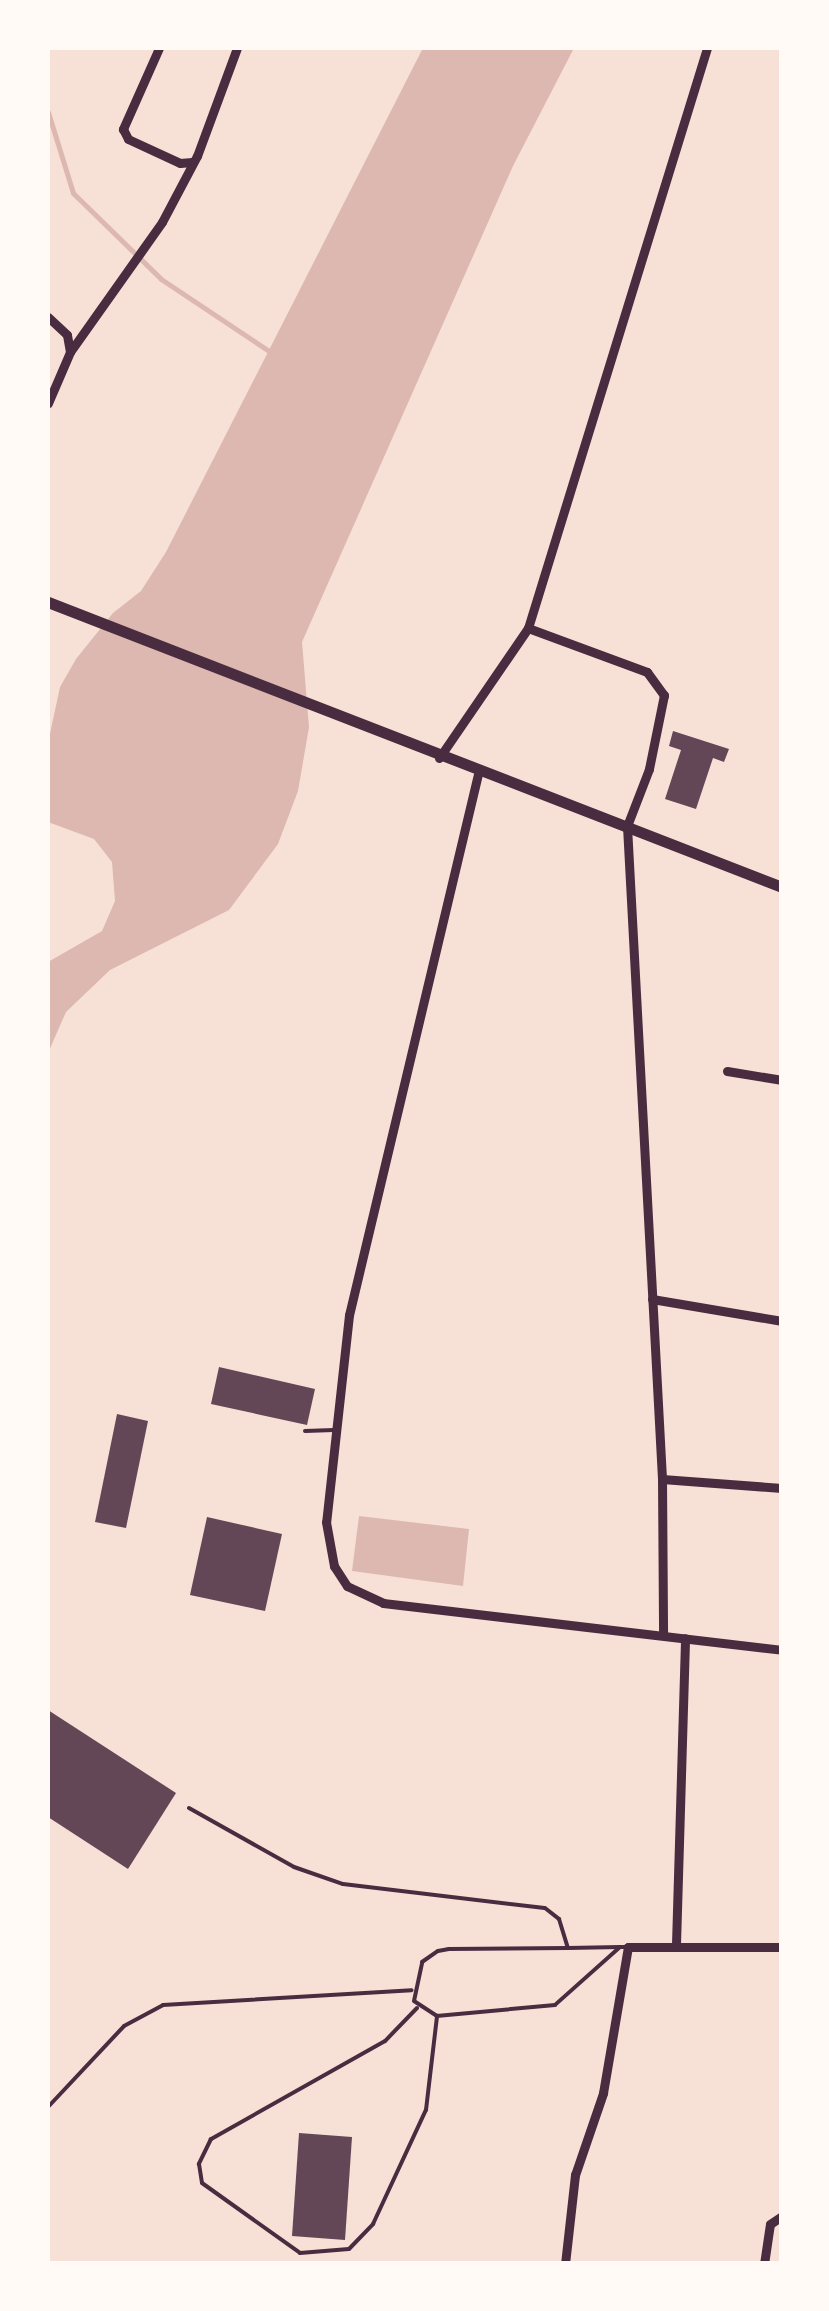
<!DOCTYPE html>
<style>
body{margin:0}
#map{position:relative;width:829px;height:2311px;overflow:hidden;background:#f7e1d7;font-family:Barlow,sans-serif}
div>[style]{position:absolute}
.water>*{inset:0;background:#dcb8b0}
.stream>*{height:5px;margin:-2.5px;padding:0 2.5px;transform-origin:2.5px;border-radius:2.5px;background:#dcb8b0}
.building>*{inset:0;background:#644757}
.service>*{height:4px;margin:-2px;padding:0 2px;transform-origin:2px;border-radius:2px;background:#4a2c40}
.minor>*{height:9px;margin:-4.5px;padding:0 4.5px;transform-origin:4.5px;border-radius:4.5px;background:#4a2c40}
.secondary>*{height:11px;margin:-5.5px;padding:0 5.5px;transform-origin:5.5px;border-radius:5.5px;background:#4a2c40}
span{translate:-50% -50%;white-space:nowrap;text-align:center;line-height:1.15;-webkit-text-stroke:8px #fffaf5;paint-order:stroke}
.frame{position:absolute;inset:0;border:50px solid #fffaf5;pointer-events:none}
</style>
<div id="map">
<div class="water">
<div style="clip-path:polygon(423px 48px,574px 48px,513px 166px,302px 642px,309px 727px,298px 791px,278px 844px,229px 910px,110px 970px,66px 1012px,48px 1053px,48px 962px,102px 931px,115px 901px,112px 862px,94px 839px,48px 822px,48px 743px,60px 687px,76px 659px,113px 613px,141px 591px,166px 552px)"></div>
<div style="clip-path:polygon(359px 1516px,469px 1529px,463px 1586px,352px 1571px)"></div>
</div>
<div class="stream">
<div style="left:48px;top:112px;width:85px;rotate:72.8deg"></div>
<div style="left:73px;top:193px;width:123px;rotate:44.3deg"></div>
<div style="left:161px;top:279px;width:130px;rotate:33.7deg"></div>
</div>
<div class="building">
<div style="clip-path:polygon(673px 731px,729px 749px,724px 762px,713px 758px,696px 809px,665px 799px,681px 750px,669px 746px)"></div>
<div style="clip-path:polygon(219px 1367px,315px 1389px,307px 1425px,211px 1404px)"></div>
<div style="clip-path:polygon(117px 1414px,148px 1421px,126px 1528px,95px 1522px)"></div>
<div style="clip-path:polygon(207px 1517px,282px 1534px,265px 1611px,190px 1595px)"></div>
<div style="clip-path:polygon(48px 1710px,176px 1793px,128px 1869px,48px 1817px)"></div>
<div style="clip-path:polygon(299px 2133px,352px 2137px,345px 2240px,292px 2236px)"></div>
</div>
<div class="service">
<div style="left:305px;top:1431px;width:29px;rotate:-2deg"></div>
<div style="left:189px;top:1808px;width:120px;rotate:29.3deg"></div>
<div style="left:294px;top:1867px;width:52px;rotate:19.1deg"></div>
<div style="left:343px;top:1884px;width:203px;rotate:6.8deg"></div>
<div style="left:545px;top:1908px;width:18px;rotate:38deg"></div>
<div style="left:559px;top:1919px;width:30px;rotate:73deg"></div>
<div style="left:620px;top:1947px;width:87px;rotate:138.3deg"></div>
<div style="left:555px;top:2005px;width:119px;rotate:174.7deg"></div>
<div style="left:437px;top:2016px;width:27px;rotate:-147deg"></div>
<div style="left:414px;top:2001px;width:40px;rotate:-78deg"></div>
<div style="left:422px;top:1962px;width:19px;rotate:-35deg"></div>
<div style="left:438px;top:1951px;width:11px;rotate:-10deg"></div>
<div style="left:449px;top:1949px;width:119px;rotate:-0.5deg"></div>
<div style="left:568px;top:1948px;width:52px;rotate:-1.1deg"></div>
<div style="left:620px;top:1947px;width:8px"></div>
<div style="left:417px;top:2008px;width:46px;rotate:134.1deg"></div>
<div style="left:385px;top:2041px;width:200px;rotate:150.6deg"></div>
<div style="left:211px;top:2139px;width:28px;rotate:116deg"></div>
<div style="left:199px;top:2164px;width:19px;rotate:81deg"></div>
<div style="left:202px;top:2183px;width:120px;rotate:35.5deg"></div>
<div style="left:300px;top:2253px;width:49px;rotate:-4.7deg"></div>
<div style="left:349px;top:2249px;width:35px;rotate:-46deg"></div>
<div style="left:373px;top:2224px;width:126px;rotate:-65.1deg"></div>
<div style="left:426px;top:2110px;width:95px;rotate:-83.3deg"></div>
<div style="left:48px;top:2107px;width:111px;rotate:-46.8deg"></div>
<div style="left:124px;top:2026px;width:44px;rotate:-28.3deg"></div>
<div style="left:163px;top:2005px;width:249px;rotate:-3.4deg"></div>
</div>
<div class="minor">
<div style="left:159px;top:48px;width:89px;rotate:114deg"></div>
<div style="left:123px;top:129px;width:11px;rotate:63deg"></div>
<div style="left:128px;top:139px;width:57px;rotate:24.8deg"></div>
<div style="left:180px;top:163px;width:12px;rotate:-5deg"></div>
<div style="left:48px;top:317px;width:26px;rotate:43deg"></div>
<div style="left:67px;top:335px;width:17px;rotate:80deg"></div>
<div style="left:70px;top:352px;width:56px;rotate:113.3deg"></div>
<div style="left:70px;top:352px;width:159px;rotate:-54.7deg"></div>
<div style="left:162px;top:222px;width:75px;rotate:-62.1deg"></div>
<div style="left:197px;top:156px;width:115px;rotate:-69.7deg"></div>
<div style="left:528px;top:628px;width:127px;rotate:20.3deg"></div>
<div style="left:647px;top:672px;width:29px;rotate:54deg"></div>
<div style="left:664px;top:695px;width:76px;rotate:101.5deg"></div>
<div style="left:649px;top:769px;width:61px;rotate:111.1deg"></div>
<div style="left:627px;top:826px;width:654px;rotate:86.93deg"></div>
<div style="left:662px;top:1479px;width:155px;rotate:89.6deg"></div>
<div style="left:439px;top:758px;width:158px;rotate:-55.6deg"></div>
<div style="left:528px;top:628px;width:607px;rotate:-72.85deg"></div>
<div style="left:478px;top:774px;width:556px;rotate:103.41deg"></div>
<div style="left:349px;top:1315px;width:208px;rotate:96.3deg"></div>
<div style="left:326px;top:1522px;width:45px;rotate:79.7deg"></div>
<div style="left:334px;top:1566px;width:24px;rotate:57deg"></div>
<div style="left:347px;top:1586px;width:40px;rotate:25deg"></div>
<div style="left:383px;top:1603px;width:402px;rotate:6.7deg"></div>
<div style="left:727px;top:1071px;width:56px;rotate:9.3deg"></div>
<div style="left:652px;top:1299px;width:132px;rotate:9.6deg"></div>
<div style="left:662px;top:1479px;width:120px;rotate:4.3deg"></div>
<div style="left:676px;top:1944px;width:306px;rotate:-88.3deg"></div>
<div style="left:565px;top:2264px;width:90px;rotate:-83.6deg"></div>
<div style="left:575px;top:2175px;width:87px;rotate:-71.1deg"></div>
<div style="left:603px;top:2093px;width:148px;rotate:-80.3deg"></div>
<div style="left:628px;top:1947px;width:154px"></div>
<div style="left:764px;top:2264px;width:40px;rotate:-81.5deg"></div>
<div style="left:770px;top:2224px;width:14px;rotate:-34deg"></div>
</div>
<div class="secondary">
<div style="left:48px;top:602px;width:787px;rotate:21.22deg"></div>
</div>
<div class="frame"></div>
</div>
